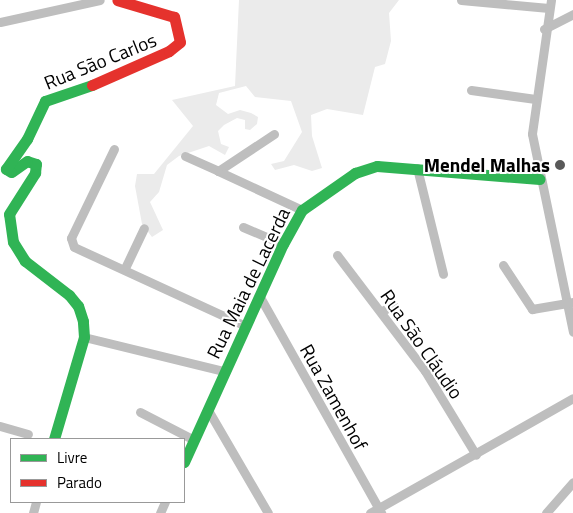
<!DOCTYPE html>
<meta charset="utf-8">
<style>
body{margin:0}
#map{position:relative;width:573px;height:513px;overflow:hidden;background:#fff;font-family:"Titillium Web",sans-serif}
div>[style]{position:absolute}
.green>*{inset:0;background:#ebebeb}
.street>*{height:9px;margin:-4.5px;padding:0 4.5px;transform-origin:4.5px;border-radius:4.5px;background:#bebebe}
.fast>*{height:11px;margin:-5.5px;padding:0 5.5px;transform-origin:5.5px;border-radius:5.5px;background:#30b455}
.jam>*{height:11px;margin:-5.5px;padding:0 5.5px;transform-origin:5.5px;border-radius:5.5px;background:#e5322d}
.dots>*{width:14px;height:14px;translate:-50% -50%;box-sizing:border-box;border:2px solid #fff;border-radius:50%}
span{translate:-50% -50%;white-space:nowrap;text-align:center;line-height:1.15;-webkit-text-stroke:4px #fff;paint-order:stroke}
.street-label{font-size:19px;color:#000}
.poi-label{font-size:19px;color:#000;font-weight:700}
.right{translate:-100% -50%;text-align:right}
.legend{position:absolute;left:10px;top:438px;width:175px;height:65px;box-sizing:border-box;background:#fff;border:1px solid #999;margin:0;padding:6px 9px;list-style:none;font-size:15px;color:#000}
.legend li{display:flex;align-items:center;gap:10px;height:25px}
.legend b{width:25px;border:1px solid #999}
</style>
<div id="map">
<div class="green">
<div style="clip-path:polygon(239px 0,399px 0,389px 13px,391px 41px,385px 64px,375px 67px,363px 115px,327px 109px,311px 115px,312px 136px,322px 168px,312px 171px,294px 165px,275px 170px,271px 164px,284px 161px,302px 132px,291px 101px,255px 97px,246px 86px,219px 93px,216px 105px,228px 114px,240px 110px,251px 113px,258px 117px,257px 124px,250px 130px,245px 129px,245px 120px,237px 118px,224px 125px,218px 131px,221px 144px,229px 147px,225px 155px,209px 146px,179px 156px,167px 165px,159px 192px,150px 202px,163px 230px,152px 237px,142px 224px,135px 186px,137px 174px,154px 174px,193px 126px,172px 100px,235px 86px)"></div>
</div>
<div class="street">
<div style="left:461px;top:0;width:88px;rotate:5.2deg"></div>
<div style="left:551px;top:0;width:135px;rotate:98.1deg"></div>
<div style="left:532px;top:134px;width:202px;rotate:78.3deg"></div>
<div style="left:0;top:22px;width:102px;rotate:-12.4deg"></div>
<div style="left:544px;top:29px;width:33px;rotate:-27deg"></div>
<div style="left:471px;top:90px;width:65px;rotate:8deg"></div>
<div style="left:274px;top:134px;width:67px;rotate:146.5deg"></div>
<div style="left:218px;top:171px;width:93px;rotate:24.9deg"></div>
<div style="left:114px;top:149px;width:99px;rotate:115.8deg"></div>
<div style="left:71px;top:238px;width:9px;rotate:72deg"></div>
<div style="left:74px;top:247px;width:189px;rotate:24.7deg"></div>
<div style="left:185px;top:156px;width:36px;rotate:24deg"></div>
<div style="left:417px;top:168px;width:109px;rotate:76.2deg"></div>
<div style="left:243px;top:227px;width:43px;rotate:23deg"></div>
<div style="left:337px;top:255px;width:146px;rotate:52.8deg"></div>
<div style="left:425px;top:371px;width:98px;rotate:58.7deg"></div>
<div style="left:503px;top:265px;width:53px;rotate:56.6deg"></div>
<div style="left:532px;top:309px;width:42px;rotate:-9.7deg"></div>
<div style="left:125px;top:268px;width:44px;rotate:-64.6deg"></div>
<div style="left:260px;top:297px;width:248px;rotate:60.7deg"></div>
<div style="left:382px;top:311px;width:13px;rotate:-27deg"></div>
<div style="left:84px;top:337px;width:144px;rotate:13.7deg"></div>
<div style="left:208px;top:410px;width:119px;rotate:59.8deg"></div>
<div style="left:140px;top:412px;width:61px;rotate:27.4deg"></div>
<div style="left:0;top:426px;width:29px;rotate:16deg"></div>
<div style="left:33px;top:513px;width:11px;rotate:-75deg"></div>
<div style="left:160px;top:513px;width:12px;rotate:-66deg"></div>
<div style="left:370px;top:513px;width:233px;rotate:-29.5deg"></div>
<div style="left:546px;top:513px;width:41px;rotate:-48.9deg"></div>
</div>
<div class="fast">
<div style="left:54px;top:439px;width:106px;rotate:-73.6deg"></div>
<div style="left:84px;top:337px;width:16px;rotate:-94deg"></div>
<div style="left:83px;top:321px;width:16px;rotate:-108deg"></div>
<div style="left:78px;top:306px;width:14px;rotate:-129deg"></div>
<div style="left:69px;top:295px;width:56px;rotate:-142.3deg"></div>
<div style="left:25px;top:261px;width:22px;rotate:-122deg"></div>
<div style="left:13px;top:242px;width:28px;rotate:-98deg"></div>
<div style="left:9px;top:214px;width:49px;rotate:-57.6deg"></div>
<div style="left:35px;top:173px;width:9px;rotate:-84deg"></div>
<div style="left:36px;top:164px;width:9px;rotate:-162deg"></div>
<div style="left:27px;top:161px;width:19px;rotate:145deg"></div>
<div style="left:11px;top:172px;width:6px;rotate:-149deg"></div>
<div style="left:6px;top:169px;width:37px;rotate:-55deg"></div>
<div style="left:27px;top:139px;width:42px;rotate:-64.7deg"></div>
<div style="left:45px;top:101px;width:50px;rotate:-18.8deg"></div>
<div style="left:184px;top:462px;width:239px;rotate:-65.6deg"></div>
<div style="left:283px;top:244px;width:39px;rotate:-61deg"></div>
<div style="left:302px;top:210px;width:65px;rotate:-34.9deg"></div>
<div style="left:355px;top:173px;width:23px;rotate:-18deg"></div>
<div style="left:377px;top:166px;width:163px;rotate:4.6deg"></div>
</div>
<div class="jam">
<div style="left:92px;top:85px;width:84px;rotate:-23.8deg"></div>
<div style="left:169px;top:51px;width:14px;rotate:-39deg"></div>
<div style="left:180px;top:42px;width:26px;rotate:-103deg"></div>
<div style="left:174px;top:17px;width:59px;rotate:-163.4deg"></div>
</div>
<div class="dots">
<div style="left:560px;top:165px;background:#595959"></div>
</div>
<div class="street-label">
<span style="left:100px;top:61px;rotate:-22deg">Rua São Carlos</span>
<span style="left:248px;top:283px;rotate:-64deg">Rua Maia de Lacerda</span>
<span style="left:422px;top:344px;rotate:55deg">Rua São Cláudio</span>
<span style="left:334px;top:397px;rotate:61deg">Rua Zamenhof</span>
</div>
<div class="poi-label">
<span class="right" style="left:550px;top:165px">Mendel Malhas</span>
</div>
<ul class="legend">
<li><b style="height:6px;background:#30b455"></b>Livre</li>
<li><b style="height:6px;background:#e5322d"></b>Parado</li>
</ul>
</div>
